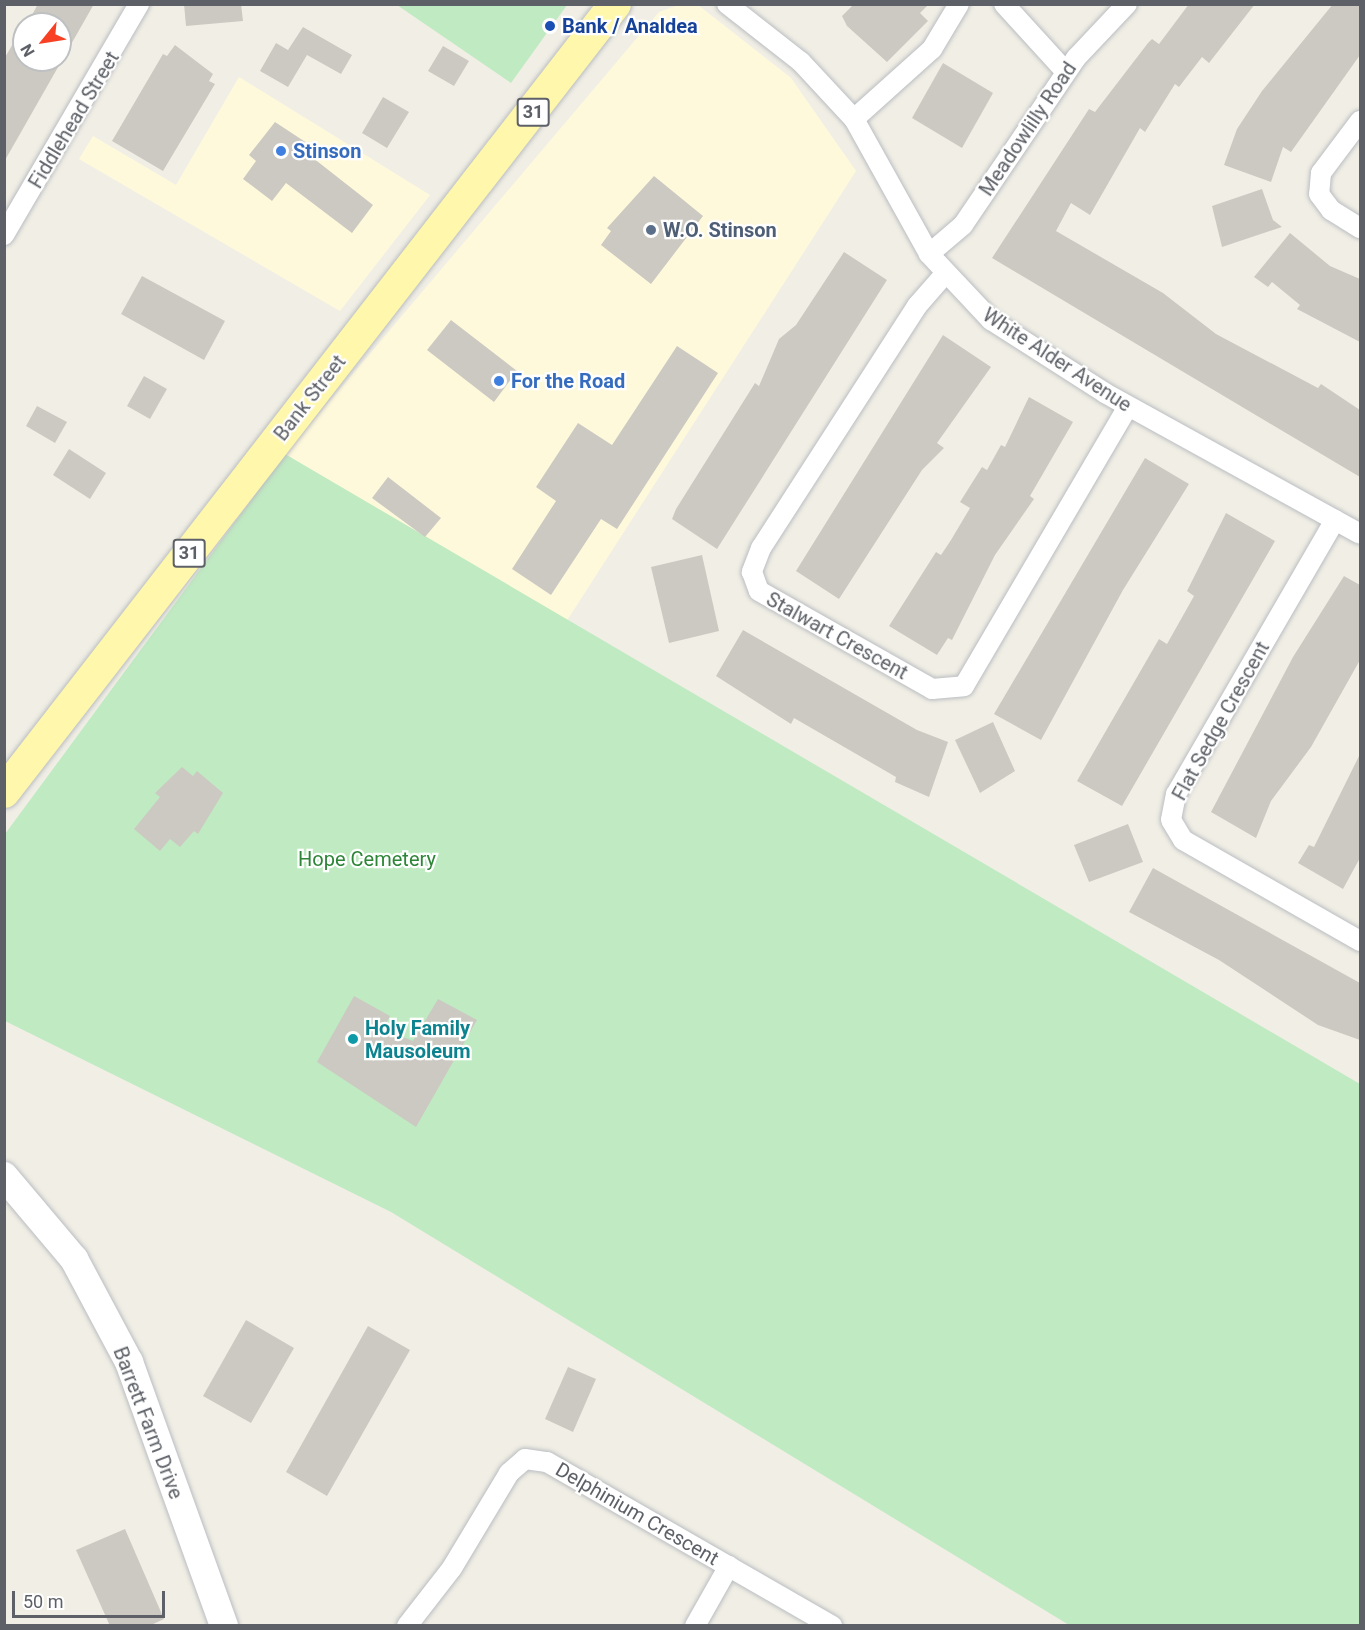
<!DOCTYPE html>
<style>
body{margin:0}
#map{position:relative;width:1365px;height:1630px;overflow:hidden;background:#f1efe5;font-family:Roboto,sans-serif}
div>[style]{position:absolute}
.commercial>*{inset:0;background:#fff9dc}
.green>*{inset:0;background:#c0eac2}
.building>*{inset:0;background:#ccc9c2}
.roads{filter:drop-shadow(0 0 2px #babdc2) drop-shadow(0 0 2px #babdc2)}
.street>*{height:20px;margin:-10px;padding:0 10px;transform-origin:10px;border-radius:10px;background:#fff}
.secondary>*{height:28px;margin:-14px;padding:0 14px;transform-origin:14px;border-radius:14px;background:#fff}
.primary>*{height:32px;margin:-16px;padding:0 16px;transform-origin:16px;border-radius:16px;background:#fff7ac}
.dots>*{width:16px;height:16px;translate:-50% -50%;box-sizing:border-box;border:3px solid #fff;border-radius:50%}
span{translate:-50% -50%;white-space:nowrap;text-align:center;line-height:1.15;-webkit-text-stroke:4.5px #fff;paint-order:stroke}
.shield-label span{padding:2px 4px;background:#fff;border:2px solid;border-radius:4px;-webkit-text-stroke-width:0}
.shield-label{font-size:18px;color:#5d6167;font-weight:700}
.transit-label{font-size:20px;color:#164399;font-weight:700}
.left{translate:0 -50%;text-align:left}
.street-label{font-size:20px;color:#5d6167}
.shop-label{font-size:20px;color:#366cbe;font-weight:700}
.service-label{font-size:20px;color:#4e5e75;font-weight:700}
.park-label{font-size:20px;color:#2d8537}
.culture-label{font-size:20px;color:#0d838f;font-weight:700}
.frame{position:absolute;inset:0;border:6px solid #5d6167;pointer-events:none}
.north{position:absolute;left:12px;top:12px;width:60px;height:60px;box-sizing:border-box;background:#fff;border:2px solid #bec0c2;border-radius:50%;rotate:240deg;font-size:16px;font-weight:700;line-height:24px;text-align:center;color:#5d6167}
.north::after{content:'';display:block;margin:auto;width:21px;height:27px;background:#f84124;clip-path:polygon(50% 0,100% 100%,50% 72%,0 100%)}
.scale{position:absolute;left:12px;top:1591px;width:153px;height:27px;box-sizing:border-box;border:3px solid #5d6167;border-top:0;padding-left:8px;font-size:18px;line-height:21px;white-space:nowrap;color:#5d6167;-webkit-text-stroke:4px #fff;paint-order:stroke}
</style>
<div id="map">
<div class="commercial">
<div style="clip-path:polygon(678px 5px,698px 5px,791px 78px,856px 171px,566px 622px,285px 454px,659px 12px)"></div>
<div style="clip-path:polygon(239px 77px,430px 195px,340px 311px,79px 159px,93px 136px,176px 185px)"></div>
</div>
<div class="green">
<div style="clip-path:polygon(397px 5px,567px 5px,511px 83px)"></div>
<div style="clip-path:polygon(285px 454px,1360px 1084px,1360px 1625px,1069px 1625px,391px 1212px,5px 1021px,5px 834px)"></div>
</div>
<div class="building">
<div style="clip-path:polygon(38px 4px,94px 4px,4px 162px,4px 59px,24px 25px,24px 60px,60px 60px,60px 24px,27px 24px)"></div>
<div style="clip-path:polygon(184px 4px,241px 4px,243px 21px,186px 26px)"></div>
<div style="clip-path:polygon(854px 4px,929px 4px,920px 13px,928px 21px,887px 62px,847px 26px,842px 16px)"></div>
<div style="clip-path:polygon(1189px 4px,1255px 4px,1209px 63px,1202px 57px,1179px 87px,1175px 84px,1145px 132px,1140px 128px,1090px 215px,1071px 203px,1056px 231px,1163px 293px,1216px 334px,1318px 388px,1321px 384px,1360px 410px,1360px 477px,992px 258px,1089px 109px,1095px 112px,1148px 43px,1152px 39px,1159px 44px)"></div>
<div style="clip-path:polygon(1333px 4px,1360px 4px,1360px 55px,1291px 152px,1283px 147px,1271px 182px,1224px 165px,1237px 129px,1262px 91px)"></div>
<div style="clip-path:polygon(303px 27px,352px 55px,341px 74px,307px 55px,288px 87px,260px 71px,276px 43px,288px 50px)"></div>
<div style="clip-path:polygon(175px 45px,213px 74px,209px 81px,215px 84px,163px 171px,112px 141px,163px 54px,167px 56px)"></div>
<div style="clip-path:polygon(443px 46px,469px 61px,454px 86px,428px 71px)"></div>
<div style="clip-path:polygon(943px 63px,993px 93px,962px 148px,912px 118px)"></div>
<div style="clip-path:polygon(383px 97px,409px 112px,387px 148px,362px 133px)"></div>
<div style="clip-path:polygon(275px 122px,313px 147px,308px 154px,373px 205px,352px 233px,286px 183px,272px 201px,243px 179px,256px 161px,249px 155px)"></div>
<div style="clip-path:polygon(654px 176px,703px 216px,651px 284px,601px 245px,611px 231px,607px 228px)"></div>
<div style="clip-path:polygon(1262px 189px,1273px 220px,1282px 227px,1222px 247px,1212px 206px)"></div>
<div style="clip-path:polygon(1290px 233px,1330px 266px,1360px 279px,1360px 342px,1297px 309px,1300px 305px,1272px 282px,1268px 287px,1254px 277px)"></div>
<div style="clip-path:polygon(844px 252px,887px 280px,717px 549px,672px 519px,676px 509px,755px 383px,759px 386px,779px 339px,796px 325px)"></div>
<div style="clip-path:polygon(142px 276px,225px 321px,204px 360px,121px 314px)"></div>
<div style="clip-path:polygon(451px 320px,517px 371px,494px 402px,427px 350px)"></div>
<div style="clip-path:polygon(943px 335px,991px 367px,937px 443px,944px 448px,922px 470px,839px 599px,796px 571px)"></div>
<div style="clip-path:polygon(677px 346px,718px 373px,617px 529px,601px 519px,551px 595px,512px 569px,556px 501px,536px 487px,578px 423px,612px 445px)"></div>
<div style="clip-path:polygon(144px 376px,167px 389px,150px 419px,127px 406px)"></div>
<div style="clip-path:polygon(1029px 397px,1073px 422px,1030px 496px,1034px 499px,995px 555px,952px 640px,948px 638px,937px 655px,889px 626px,936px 552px,941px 555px,951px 540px,970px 508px,960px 502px,982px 467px,987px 470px,1001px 445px,1005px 447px)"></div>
<div style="clip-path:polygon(37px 406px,67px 422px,55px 443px,26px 426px)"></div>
<div style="clip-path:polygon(69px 449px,106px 473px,90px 499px,53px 475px)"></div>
<div style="clip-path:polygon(1145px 458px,1189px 484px,1123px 590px,1041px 740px,994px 714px)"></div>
<div style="clip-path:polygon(388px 477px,441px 518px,425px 537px,372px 498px)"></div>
<div style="clip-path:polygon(1226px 513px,1275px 541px,1122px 806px,1077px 781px,1159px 639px,1167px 644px,1194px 596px,1187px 591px)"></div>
<div style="clip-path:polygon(702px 555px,719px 631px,669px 643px,651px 567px)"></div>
<div style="clip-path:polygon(1344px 576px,1360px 585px,1360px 660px,1311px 747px,1271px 801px,1256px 838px,1211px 812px,1293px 657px)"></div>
<div style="clip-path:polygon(743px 630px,917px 730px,948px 742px,929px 797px,895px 782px,896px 777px,794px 718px,791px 724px,716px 676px)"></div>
<div style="clip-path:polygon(993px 722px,1015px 771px,980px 793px,955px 740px)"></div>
<div style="clip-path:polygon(1360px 754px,1360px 858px,1343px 889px,1298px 863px,1309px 845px,1314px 847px)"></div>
<div style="clip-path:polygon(182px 767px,193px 776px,197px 771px,223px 793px,198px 834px,194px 831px,180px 847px,170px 839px,160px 851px,134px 829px,160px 797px,155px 793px)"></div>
<div style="clip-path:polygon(1128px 824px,1143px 862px,1089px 882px,1074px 845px)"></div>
<div style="clip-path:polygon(1153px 868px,1360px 983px,1360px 1040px,1318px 1025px,1219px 960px,1129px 912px)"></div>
<div style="clip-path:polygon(354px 996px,390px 1016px,383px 1029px,413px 1041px,438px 999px,477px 1020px,416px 1127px,317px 1062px)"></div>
<div style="clip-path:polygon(246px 1320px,294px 1348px,251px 1423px,203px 1396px)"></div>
<div style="clip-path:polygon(368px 1326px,410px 1350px,327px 1496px,286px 1472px)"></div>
<div style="clip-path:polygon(568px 1367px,596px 1379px,573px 1432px,545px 1419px)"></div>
<div style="clip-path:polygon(125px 1529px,164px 1619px,149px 1626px,110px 1626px,76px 1550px)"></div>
</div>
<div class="roads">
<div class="street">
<div style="left:727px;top:4px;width:94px;rotate:38.1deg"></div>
<div style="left:801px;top:62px;width:78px;rotate:47.1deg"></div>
<div style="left:854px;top:119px;width:154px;rotate:60.9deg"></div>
<div style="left:929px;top:254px;width:91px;rotate:46.8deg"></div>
<div style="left:991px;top:320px;width:135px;rotate:32.6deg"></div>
<div style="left:1105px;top:393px;width:291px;rotate:28.9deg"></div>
<div style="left:1004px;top:4px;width:92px;rotate:47.6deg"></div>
<div style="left:854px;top:119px;width:105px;rotate:-41.9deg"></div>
<div style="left:932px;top:49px;width:52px;rotate:-59deg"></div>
<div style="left:1360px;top:121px;width:65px;rotate:126.9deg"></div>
<div style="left:1321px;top:173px;width:21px;rotate:95deg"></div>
<div style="left:1319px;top:194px;width:20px;rotate:53deg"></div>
<div style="left:1331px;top:210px;width:34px;rotate:32deg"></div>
<div style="left:4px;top:235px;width:268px;rotate:-59.7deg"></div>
<div style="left:929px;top:254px;width:45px;rotate:-40.5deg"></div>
<div style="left:963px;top:225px;width:202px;rotate:-55.9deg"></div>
<div style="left:1076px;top:58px;width:74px;rotate:-46.6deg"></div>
<div style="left:944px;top:275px;width:41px;rotate:131.1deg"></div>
<div style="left:917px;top:306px;width:288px;rotate:122.8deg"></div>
<div style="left:761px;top:548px;width:26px;rotate:111deg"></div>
<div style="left:752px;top:572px;width:20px;rotate:70deg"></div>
<div style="left:759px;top:591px;width:199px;rotate:29.5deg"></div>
<div style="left:932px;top:689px;width:32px;rotate:-5deg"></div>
<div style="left:964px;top:686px;width:324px;rotate:-59.6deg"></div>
<div style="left:1335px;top:520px;width:317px;rotate:120.1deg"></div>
<div style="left:1176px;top:794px;width:26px;rotate:101deg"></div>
<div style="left:1171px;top:820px;width:23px;rotate:59deg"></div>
<div style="left:1183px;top:840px;width:204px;rotate:29.7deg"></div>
<div style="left:407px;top:1626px;width:73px;rotate:-52.2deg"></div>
<div style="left:452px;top:1568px;width:111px;rotate:-59deg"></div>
<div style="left:509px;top:1473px;width:21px;rotate:-41deg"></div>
<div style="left:525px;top:1459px;width:22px;rotate:8deg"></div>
<div style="left:547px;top:1462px;width:329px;rotate:29.9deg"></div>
<div style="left:695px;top:1626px;width:69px;rotate:-60.5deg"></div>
</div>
<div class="secondary">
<div style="left:4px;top:1176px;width:109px;rotate:49.9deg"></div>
<div style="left:74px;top:1259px;width:117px;rotate:61.9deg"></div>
<div style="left:129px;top:1362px;width:281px;rotate:70.2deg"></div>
</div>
<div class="primary">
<div style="left:4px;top:792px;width:997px;rotate:-52.21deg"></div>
</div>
</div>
<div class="dots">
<div style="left:550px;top:26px;background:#1a4fb4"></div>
<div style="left:281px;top:151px;background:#3f7fe0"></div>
<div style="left:651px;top:230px;background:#5c6f8a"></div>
<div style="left:499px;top:381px;background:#3f7fe0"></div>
<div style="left:353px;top:1039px;background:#0f9aa8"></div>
</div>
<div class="shield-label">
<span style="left:533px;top:112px">31</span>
<span style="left:189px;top:553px">31</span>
</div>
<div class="transit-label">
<span class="left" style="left:562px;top:26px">Bank / Analdea</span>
</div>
<div class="street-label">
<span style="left:74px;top:120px;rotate:-59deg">Fiddlehead Street</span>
<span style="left:1028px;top:129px;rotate:-56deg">Meadowlilly Road</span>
<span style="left:1057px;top:360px;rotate:33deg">White Alder Avenue</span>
<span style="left:310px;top:398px;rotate:-52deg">Bank Street</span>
<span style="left:837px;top:636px;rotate:29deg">Stalwart Crescent</span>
<span style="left:1221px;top:721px;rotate:-61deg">Flat Sedge Crescent</span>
<span style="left:148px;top:1423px;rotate:69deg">Barrett Farm Drive</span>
<span style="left:637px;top:1514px;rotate:30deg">Delphinium Crescent</span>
</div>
<div class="shop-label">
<span class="left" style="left:293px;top:151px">Stinson</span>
<span class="left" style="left:511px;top:381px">For the Road</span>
</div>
<div class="service-label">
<span class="left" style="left:663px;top:230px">W.O. Stinson</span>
</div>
<div class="park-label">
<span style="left:367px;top:859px">Hope Cemetery</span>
</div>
<div class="culture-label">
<span class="left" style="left:365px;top:1040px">Holy Family<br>Mausoleum</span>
</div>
<div class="frame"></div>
<div class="north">N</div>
<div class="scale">50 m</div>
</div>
